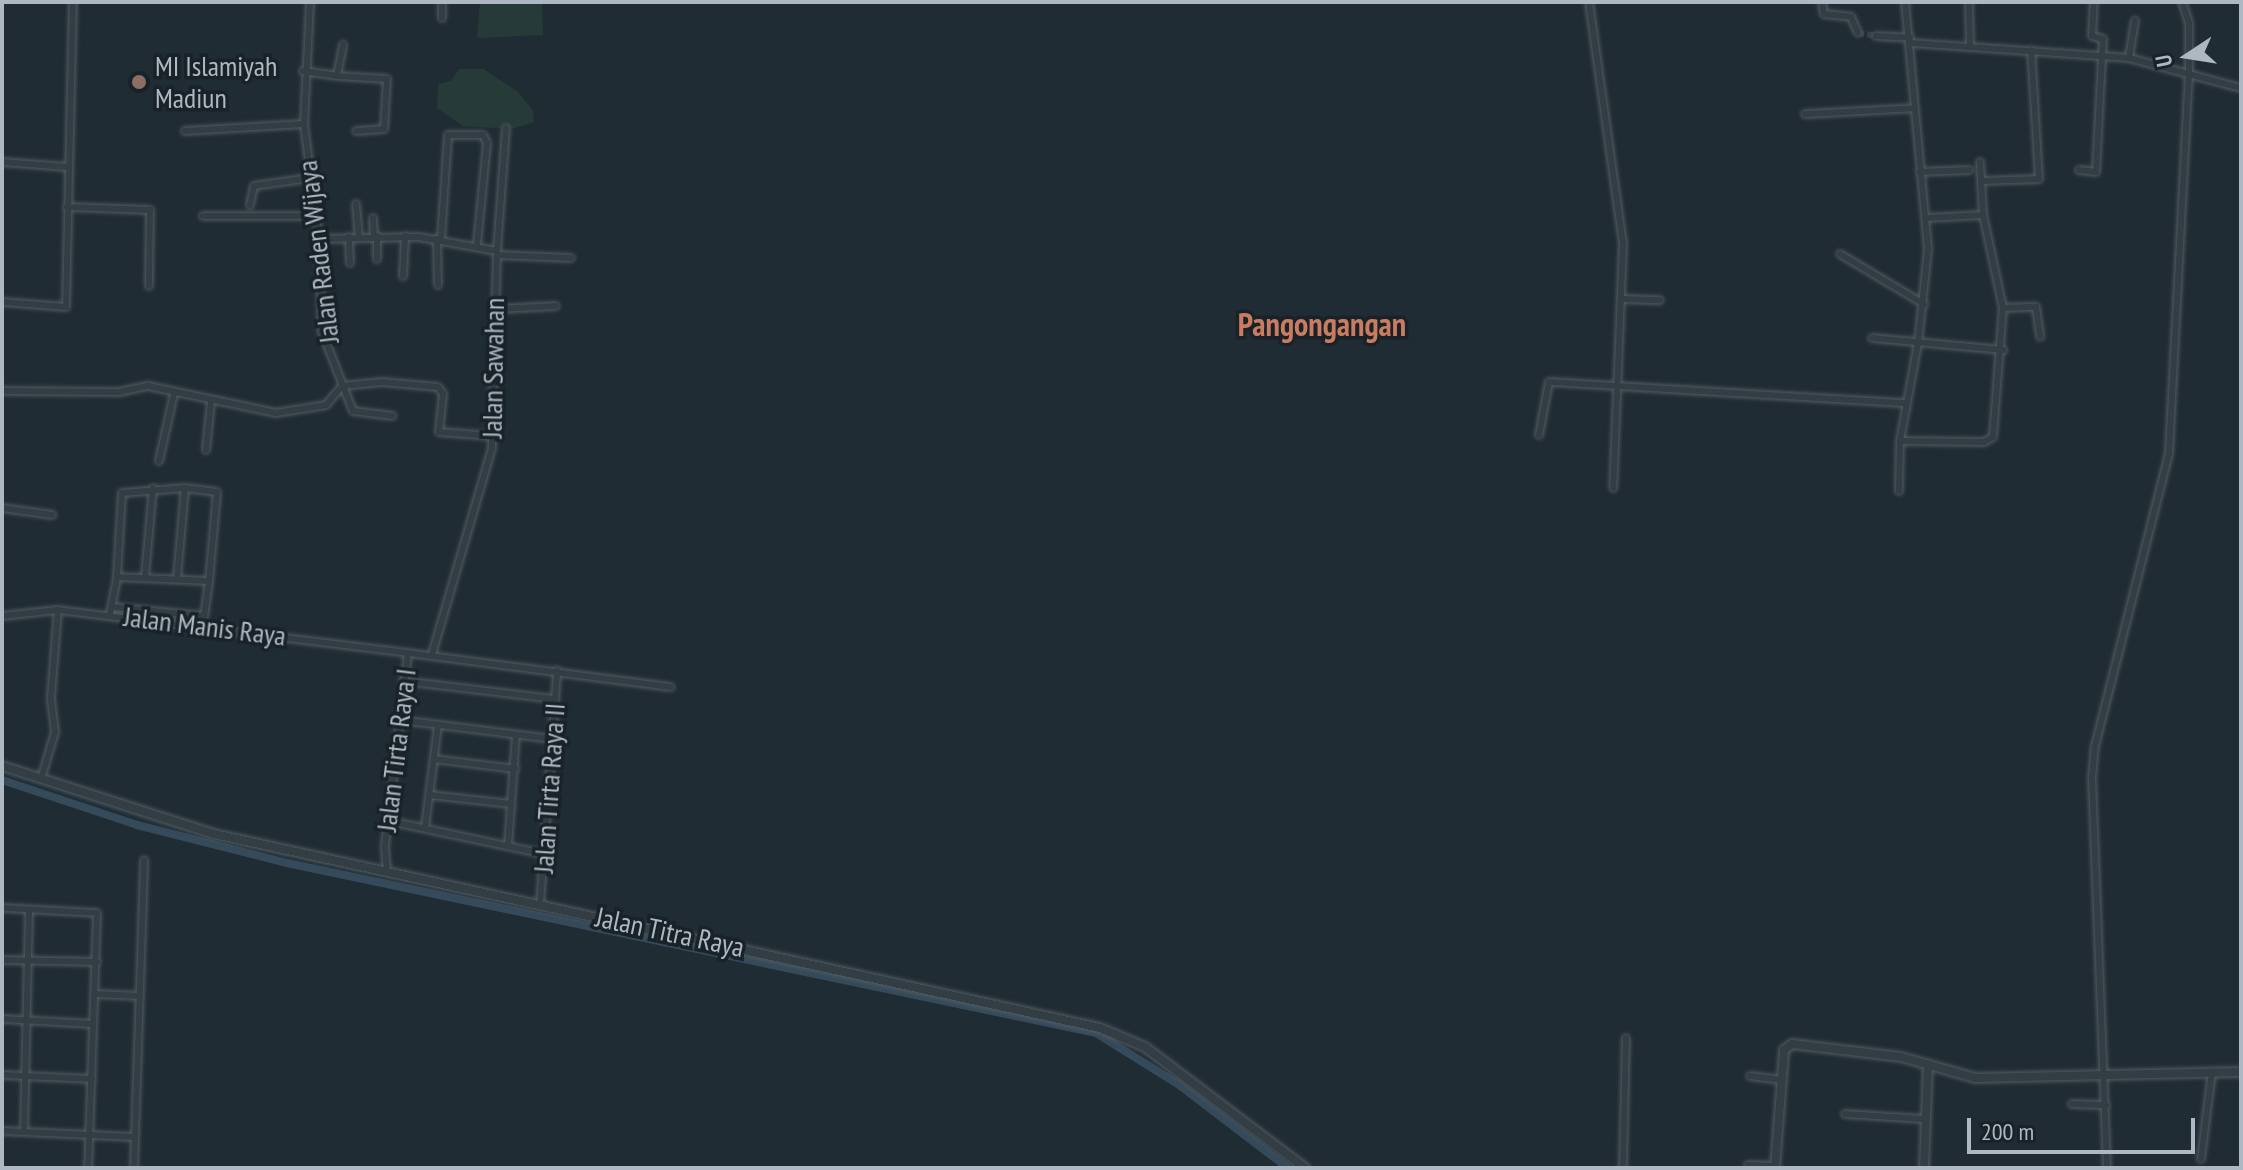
<!DOCTYPE html>
<style>
body{margin:0}
#map{position:relative;width:2243px;height:1170px;overflow:hidden;background:#202c34;font-family:"PT Sans Narrow",sans-serif}
div>[style]{position:absolute}
.green>*{inset:0;background:#263a37}
.canal>*{height:8px;margin:-4px;padding:0 4px;transform-origin:4px;border-radius:4px;background:#354a5a}
.minor-tunnel>*{height:6px;margin-top:-3px;transform-origin:0;background:repeating-linear-gradient(90deg,#354149 0 6px,transparent 0 9px)}
.roads{filter:drop-shadow(0 0 2px #515b63) drop-shadow(0 0 2px #515b63)}
.minor>*{height:6px;margin:-3px;padding:0 3px;transform-origin:3px;border-radius:3px;background:#333d44}
.tertiary>*{height:8px;margin:-4px;padding:0 4px;transform-origin:4px;border-radius:4px;background:#333d44}
.dots>*{width:22px;height:22px;translate:-50% -50%;box-sizing:border-box;border:4px solid #192229;border-radius:50%}
span{translate:-50% -50%;white-space:nowrap;text-align:center;line-height:1.15;-webkit-text-stroke:7px #192229;paint-order:stroke}
.poi-label{font-size:28px;color:#adb8c2}
.left{translate:0 -50%;text-align:left}
.street-label{font-size:28px;color:#adb8c2}
.quarter-label{font-size:32px;color:#ca7c60;font-weight:700}
.frame{position:absolute;inset:0;border:4px solid #adb8c2;pointer-events:none}
.north{position:absolute;left:2147px;top:16px;width:80px;height:80px;-webkit-text-stroke:6px #192229;paint-order:stroke;rotate:258deg;font-size:22px;font-weight:700;line-height:32px;text-align:center;color:#adb8c2}
.north::after{content:'';display:block;margin:auto;width:28px;height:36px;background:#adb8c2;clip-path:polygon(50% 0,100% 100%,50% 72%,0 100%)}
.scale{position:absolute;left:1967px;top:1118px;width:228px;height:36px;box-sizing:border-box;border:4px solid #adb8c2;border-top:0;padding-left:10px;font-size:24px;line-height:28px;white-space:nowrap;color:#adb8c2;-webkit-text-stroke:6px #192229;paint-order:stroke}
</style>
<div id="map">
<div class="green">
<div style="clip-path:polygon(480px 2px,542px 2px,543px 35px,477px 38px)"></div>
<div style="clip-path:polygon(459px 69px,483px 69px,517px 91px,533px 110px,534px 122px,512px 129px,463px 126px,437px 108px,438px 84px,451px 81px)"></div>
</div>
<div class="canal">
<div style="left:2px;top:780px;width:142px;rotate:18.4deg"></div>
<div style="left:137px;top:825px;width:155px;rotate:14.2deg"></div>
<div style="left:287px;top:863px;width:827px;rotate:11.87deg"></div>
<div style="left:1096px;top:1033px;width:97px;rotate:31.9deg"></div>
<div style="left:1178px;top:1084px;width:138px;rotate:37.4deg"></div>
</div>
<div class="minor-tunnel">
<div style="left:1858px;top:33px;width:18px;rotate:9deg"></div>
</div>
<div class="roads">
<div class="minor">
<div style="left:310px;top:2px;width:122px;rotate:92.8deg"></div>
<div style="left:304px;top:124px;width:116px;rotate:82.6deg"></div>
<div style="left:319px;top:239px;width:93px;rotate:88.2deg"></div>
<div style="left:322px;top:332px;width:85px;rotate:68.6deg"></div>
<div style="left:353px;top:411px;width:40px;rotate:7.1deg"></div>
<div style="left:442px;top:2px;width:16px;rotate:90deg"></div>
<div style="left:1589px;top:2px;width:244px;rotate:82deg"></div>
<div style="left:1623px;top:244px;width:244px;rotate:92.3deg"></div>
<div style="left:1822px;top:2px;width:12px;rotate:81deg"></div>
<div style="left:1824px;top:14px;width:27px;rotate:6deg"></div>
<div style="left:1851px;top:17px;width:17px;rotate:66deg"></div>
<div style="left:1969px;top:2px;width:45px;rotate:88.7deg"></div>
<div style="left:1876px;top:36px;width:34px;rotate:3deg"></div>
<div style="left:1911px;top:43px;width:219px;rotate:3.9deg"></div>
<div style="left:2129px;top:58px;width:116px;rotate:15deg"></div>
<div style="left:2129px;top:58px;width:38px;rotate:-81deg"></div>
<div style="left:303px;top:71px;width:34px;rotate:8deg"></div>
<div style="left:337px;top:76px;width:32px;rotate:-79deg"></div>
<div style="left:337px;top:76px;width:50px;rotate:3.4deg"></div>
<div style="left:387px;top:79px;width:50px;rotate:93.4deg"></div>
<div style="left:384px;top:129px;width:28px;rotate:176deg"></div>
<div style="left:1805px;top:114px;width:110px;rotate:-3.1deg"></div>
<div style="left:185px;top:131px;width:119px;rotate:-3.4deg"></div>
<div style="left:2px;top:162px;width:65px;rotate:4.4deg"></div>
<div style="left:2079px;top:170px;width:17px;rotate:7deg"></div>
<div style="left:2096px;top:172px;width:133px;rotate:-87deg"></div>
<div style="left:2103px;top:39px;width:11px;rotate:-165deg"></div>
<div style="left:2092px;top:36px;width:34px;rotate:-87deg"></div>
<div style="left:1920px;top:172px;width:49px;rotate:-2.3deg"></div>
<div style="left:1981px;top:181px;width:58px;rotate:-2deg"></div>
<div style="left:2039px;top:179px;width:129px;rotate:-93.5deg"></div>
<div style="left:356px;top:204px;width:32px;rotate:85deg"></div>
<div style="left:250px;top:205px;width:19px;rotate:-78deg"></div>
<div style="left:254px;top:186px;width:56px;rotate:-8.3deg"></div>
<div style="left:67px;top:207px;width:83px;rotate:2.1deg"></div>
<div style="left:150px;top:210px;width:76px;rotate:90.8deg"></div>
<div style="left:203px;top:216px;width:112px"></div>
<div style="left:373px;top:218px;width:18px;rotate:87deg"></div>
<div style="left:1926px;top:218px;width:57px;rotate:-3deg"></div>
<div style="left:349px;top:237px;width:26px;rotate:88deg"></div>
<div style="left:319px;top:239px;width:100px;rotate:-1.1deg"></div>
<div style="left:419px;top:237px;width:79px;rotate:10.2deg"></div>
<div style="left:497px;top:251px;width:197px;rotate:91.5deg"></div>
<div style="left:492px;top:448px;width:216px;rotate:106.2deg"></div>
<div style="left:437px;top:239px;width:46px;rotate:88.8deg"></div>
<div style="left:441px;top:239px;width:104px;rotate:-86.1deg"></div>
<div style="left:448px;top:135px;width:35px"></div>
<div style="left:483px;top:135px;width:9px;rotate:63deg"></div>
<div style="left:487px;top:143px;width:102px;rotate:95.6deg"></div>
<div style="left:497px;top:251px;width:123px;rotate:-85.8deg"></div>
<div style="left:1840px;top:254px;width:98px;rotate:30.8deg"></div>
<div style="left:497px;top:255px;width:74px;rotate:2.3deg"></div>
<div style="left:377px;top:259px;width:23px;rotate:-90deg"></div>
<div style="left:403px;top:276px;width:40px;rotate:-87.1deg"></div>
<div style="left:1623px;top:299px;width:37px;rotate:2deg"></div>
<div style="left:2px;top:302px;width:64px;rotate:4.5deg"></div>
<div style="left:66px;top:307px;width:305px;rotate:-88.7deg"></div>
<div style="left:2003px;top:308px;width:33px;rotate:-2deg"></div>
<div style="left:2036px;top:307px;width:30px;rotate:82deg"></div>
<div style="left:496px;top:309px;width:60px;rotate:-2.9deg"></div>
<div style="left:1872px;top:338px;width:132px;rotate:5.2deg"></div>
<div style="left:342px;top:386px;width:40px;rotate:-5.7deg"></div>
<div style="left:382px;top:382px;width:56px;rotate:5.1deg"></div>
<div style="left:438px;top:387px;width:9px;rotate:54deg"></div>
<div style="left:443px;top:394px;width:38px;rotate:96deg"></div>
<div style="left:439px;top:432px;width:53px;rotate:4.3deg"></div>
<div style="left:2px;top:391px;width:117px;rotate:0.5deg"></div>
<div style="left:119px;top:392px;width:30px;rotate:-12deg"></div>
<div style="left:148px;top:386px;width:131px;rotate:11.9deg"></div>
<div style="left:276px;top:413px;width:51px;rotate:-9.1deg"></div>
<div style="left:326px;top:405px;width:25px;rotate:-50deg"></div>
<div style="left:1539px;top:435px;width:54px;rotate:-79.3deg"></div>
<div style="left:1549px;top:382px;width:359px;rotate:3.4deg"></div>
<div style="left:1900px;top:441px;width:84px;rotate:0.7deg"></div>
<div style="left:1984px;top:442px;width:10px;rotate:-29deg"></div>
<div style="left:1993px;top:437px;width:129px;rotate:-85.6deg"></div>
<div style="left:2003px;top:308px;width:95px;rotate:-102.1deg"></div>
<div style="left:1983px;top:215px;width:53px;rotate:-93.2deg"></div>
<div style="left:206px;top:450px;width:48px;rotate:-84.1deg"></div>
<div style="left:159px;top:461px;width:69px;rotate:-77.4deg"></div>
<div style="left:1899px;top:491px;width:50px;rotate:-88.9deg"></div>
<div style="left:1900px;top:441px;width:100px;rotate:-79.6deg"></div>
<div style="left:1918px;top:343px;width:95px;rotate:-83.9deg"></div>
<div style="left:1928px;top:249px;width:248px;rotate:-95.3deg"></div>
<div style="left:2px;top:508px;width:51px;rotate:7.8deg"></div>
<div style="left:117px;top:577px;width:84px;rotate:-86.6deg"></div>
<div style="left:122px;top:493px;width:63px;rotate:-4.5deg"></div>
<div style="left:185px;top:488px;width:32px;rotate:7deg"></div>
<div style="left:217px;top:492px;width:89px;rotate:95.1deg"></div>
<div style="left:145px;top:577px;width:89px;rotate:-84.9deg"></div>
<div style="left:177px;top:579px;width:91px;rotate:-85deg"></div>
<div style="left:112px;top:607px;width:92px;rotate:5.6deg"></div>
<div style="left:110px;top:614px;width:38px;rotate:-79deg"></div>
<div style="left:117px;top:577px;width:92px;rotate:2.5deg"></div>
<div style="left:209px;top:581px;width:44px;rotate:97.8deg"></div>
<div style="left:2px;top:616px;width:56px;rotate:-6.1deg"></div>
<div style="left:58px;top:610px;width:353px;rotate:7deg"></div>
<div style="left:403px;top:681px;width:153px;rotate:6.8deg"></div>
<div style="left:400px;top:720px;width:153px;rotate:7.1deg"></div>
<div style="left:434px;top:759px;width:82px;rotate:7deg"></div>
<div style="left:41px;top:779px;width:49px;rotate:-73.4deg"></div>
<div style="left:55px;top:732px;width:35px;rotate:-97deg"></div>
<div style="left:51px;top:697px;width:87px;rotate:-85.4deg"></div>
<div style="left:429px;top:795px;width:83px;rotate:6.2deg"></div>
<div style="left:389px;top:821px;width:158px;rotate:12deg"></div>
<div style="left:425px;top:828px;width:104px;rotate:-82.8deg"></div>
<div style="left:508px;top:846px;width:111px;rotate:-85.9deg"></div>
<div style="left:387px;top:871px;width:25px;rotate:-95deg"></div>
<div style="left:385px;top:846px;width:194px;rotate:-83.2deg"></div>
<div style="left:408px;top:653px;width:265px;rotate:7.4deg"></div>
<div style="left:540px;top:905px;width:235px;rotate:-85.8deg"></div>
<div style="left:2px;top:908px;width:95px;rotate:3deg"></div>
<div style="left:97px;top:913px;width:255px;rotate:92deg"></div>
<div style="left:2px;top:960px;width:95px;rotate:1.2deg"></div>
<div style="left:95px;top:994px;width:45px;rotate:2.5deg"></div>
<div style="left:2px;top:1019px;width:91px;rotate:3.1deg"></div>
<div style="left:2px;top:1075px;width:90px;rotate:2.5deg"></div>
<div style="left:1750px;top:1076px;width:32px;rotate:7deg"></div>
<div style="left:2072px;top:1104px;width:34px;rotate:2deg"></div>
<div style="left:1845px;top:1114px;width:79px;rotate:3.6deg"></div>
<div style="left:2px;top:1131px;width:133px;rotate:2.6deg"></div>
<div style="left:24px;top:1132px;width:222px;rotate:-88.7deg"></div>
<div style="left:2201px;top:1159px;width:88px;rotate:-82.8deg"></div>
<div style="left:1748px;top:1165px;width:27px;rotate:2deg"></div>
<div style="left:134px;top:1168px;width:308px;rotate:-88.1deg"></div>
<div style="left:1623px;top:1168px;width:130px;rotate:-88.7deg"></div>
<div style="left:2107px;top:1168px;width:390px;rotate:-92.2deg"></div>
<div style="left:2092px;top:778px;width:32px;rotate:-85deg"></div>
<div style="left:2095px;top:746px;width:302px;rotate:-75.8deg"></div>
<div style="left:2169px;top:453px;width:380px;rotate:-87deg"></div>
<div style="left:2189px;top:74px;width:51px;rotate:-90deg"></div>
<div style="left:2189px;top:23px;width:22px;rotate:-108deg"></div>
</div>
<div class="tertiary">
<div style="left:2px;top:766px;width:223px;rotate:17.8deg"></div>
<div style="left:214px;top:834px;width:907px;rotate:12.35deg"></div>
<div style="left:1100px;top:1028px;width:49px;rotate:22.9deg"></div>
<div style="left:1145px;top:1047px;width:201px;rotate:37.1deg"></div>
<div style="left:1775px;top:1168px;width:118px;rotate:-85.6deg"></div>
<div style="left:1784px;top:1050px;width:10px;rotate:-37deg"></div>
<div style="left:1792px;top:1044px;width:110px;rotate:6.8deg"></div>
<div style="left:1901px;top:1057px;width:77px;rotate:15.8deg"></div>
<div style="left:1975px;top:1078px;width:266px;rotate:-1.3deg"></div>
<div style="left:1924px;top:1168px;width:103px;rotate:-87.8deg"></div>
</div>
</div>
<div class="dots">
<div style="left:139px;top:82px;background:#8d6e63"></div>
</div>
<div class="poi-label">
<span class="left" style="left:155px;top:82px">MI Islamiyah<br>Madiun</span>
</div>
<div class="street-label">
<span style="left:318px;top:252px;rotate:-97deg">Jalan Raden Wijaya</span>
<span style="left:493px;top:368px;rotate:-89deg">Jalan Sawahan</span>
<span style="left:205px;top:626px;rotate:7deg">Jalan Manis Raya</span>
<span style="left:396px;top:750px;rotate:-83deg">Jalan Tirta Raya I</span>
<span style="left:549px;top:788px;rotate:-86deg">Jalan Tirta Raya II</span>
<span style="left:670px;top:932px;rotate:12deg">Jalan Titra Raya</span>
</div>
<div class="quarter-label">
<span style="left:1322px;top:324px">Pangongangan</span>
</div>
<div class="frame"></div>
<div class="north">U</div>
<div class="scale">200 m</div>
</div>
